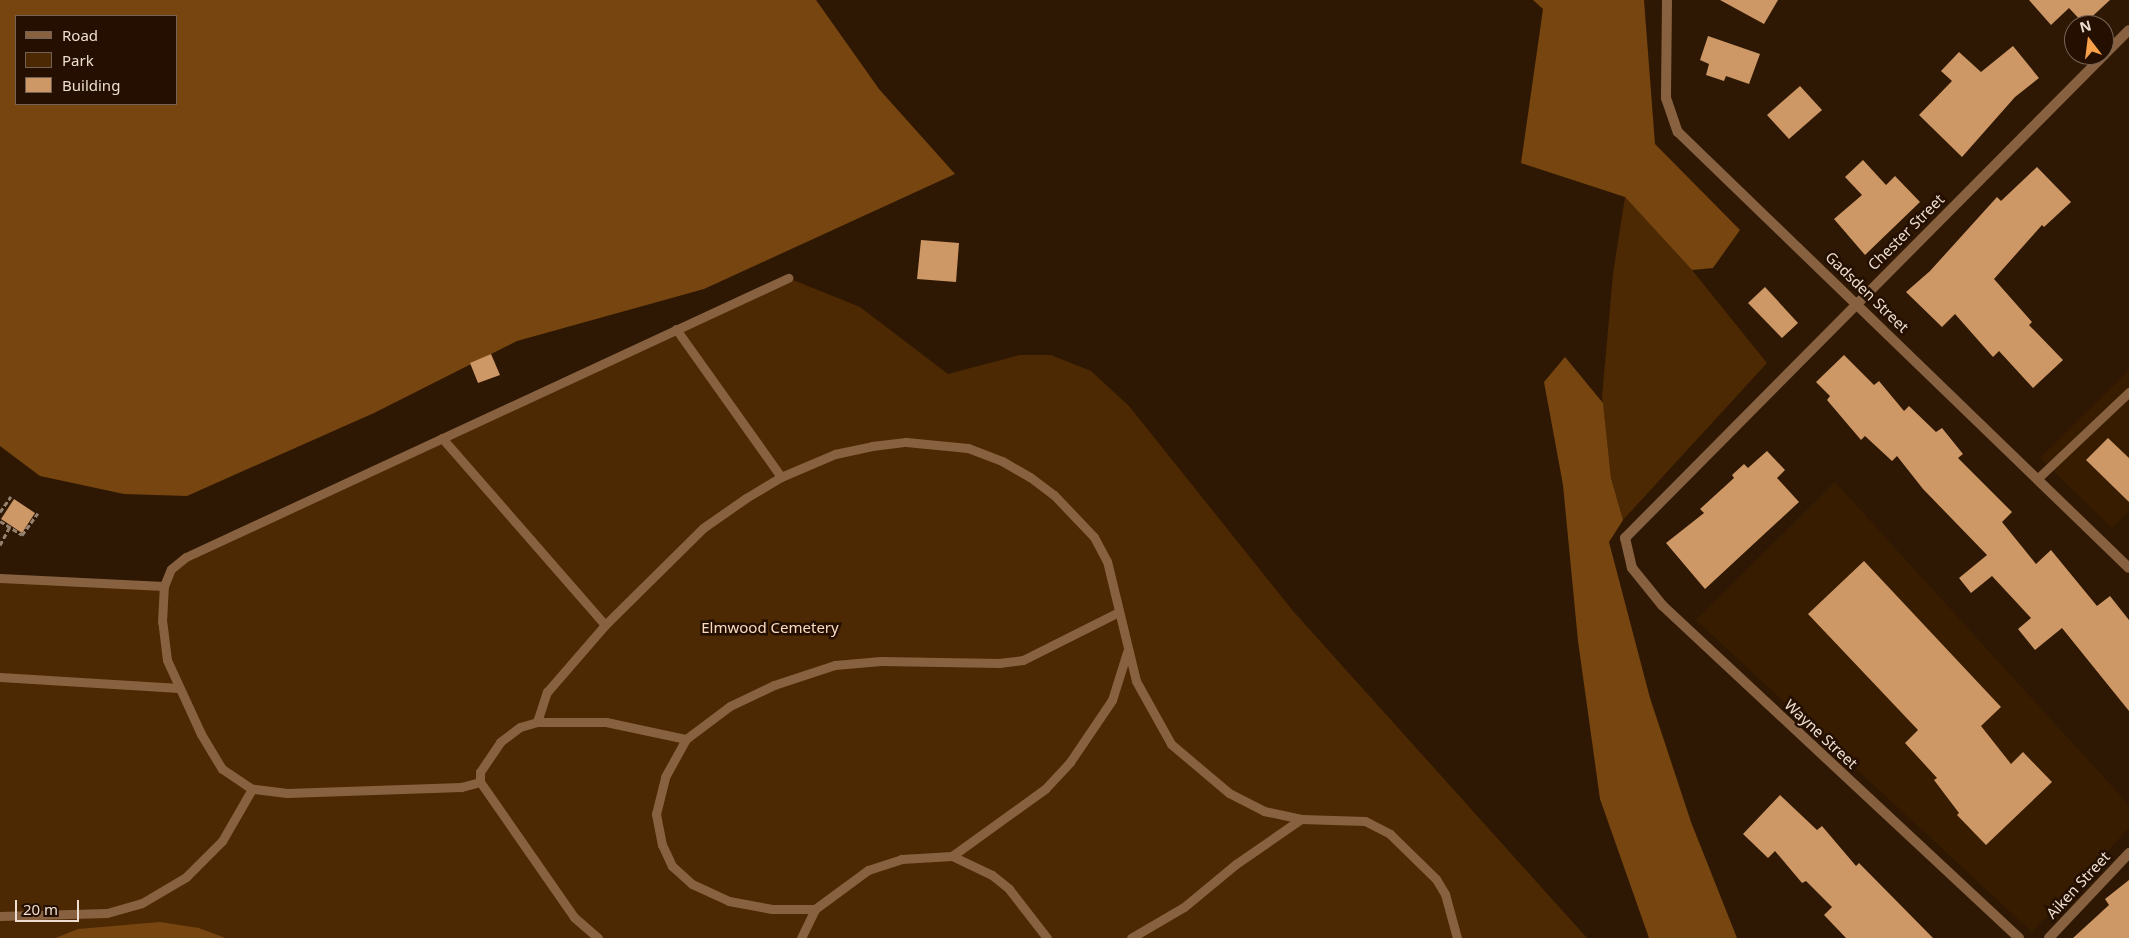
<!DOCTYPE html>
<style>
body{margin:0}
#map{position:relative;width:2129px;height:938px;overflow:hidden;background:#2e1803;font-family:"Noto Sans",sans-serif}
div>[style]{position:absolute}
.built>*{inset:0;background:#371c00}
.green>*{inset:0;background:#4c2902}
.forest>*{inset:0;background:#764510}
.building>*{inset:0;background:#cd9766}
.path>*{height:3px;margin-top:-1.5px;transform-origin:0;background:repeating-linear-gradient(90deg,#948271 0 5px,transparent 0 7.5px)}
.service>*{height:9px;margin:-4.5px;padding:0 4.5px;transform-origin:4.5px;border-radius:4.5px;background:#886240}
.minor>*{height:10px;margin:-5px;padding:0 5px;transform-origin:5px;border-radius:5px;background:#886240}
span{translate:-50% -50%;white-space:nowrap;text-align:center;line-height:1.15;-webkit-text-stroke:5px #240f00;paint-order:stroke}
.street-label{font-size:15px;color:#edded1}
.park-label{font-size:15px;color:#f9dac0}
.legend{position:absolute;left:15px;top:15px;width:162px;height:90px;box-sizing:border-box;background:#240f00;border:1px solid #746254;margin:0;padding:6px 9px;list-style:none;font-size:15px;color:#edded1}
.legend li{display:flex;align-items:center;gap:10px;height:25px}
.legend b{width:25px;border:1px solid #746254}
.north{position:absolute;left:2064px;top:15px;width:50px;height:50px;box-sizing:border-box;background:#240f00;border:1px solid #746254;border-radius:50%;rotate:345deg;font-size:14px;font-weight:700;line-height:20px;text-align:center;color:#edded1}
.north::after{content:'';display:block;margin:auto;width:18px;height:22px;background:#f8a14a;clip-path:polygon(50% 0,100% 100%,50% 72%,0 100%)}
.scale{position:absolute;left:15px;top:900px;width:64px;height:22px;box-sizing:border-box;border:2px solid #edded1;border-top:0;padding-left:6px;font-size:15px;line-height:18px;white-space:nowrap;color:#edded1;-webkit-text-stroke:4px #240f00;paint-order:stroke}
</style>
<div id="map">
<div class="built">
<div style="clip-path:polygon(2129px 370px,2129px 511px,2112px 528px,2040px 458px)"></div>
<div style="clip-path:polygon(1835px 482px,2129px 805px,2129px 828px,2032px 932px,1696px 620px)"></div>
</div>
<div class="green">
<div style="clip-path:polygon(1625px 197px,1692px 270px,1767px 363px,1623px 520px,1611px 478px,1602px 397px,1613px 274px)"></div>
<div style="clip-path:polygon(788px 278px,860px 307px,948px 374px,1020px 355px,1051px 355px,1091px 371px,1129px 406px,1293px 611px,1587px 938px,226px 938px,199px 928px,78px 929px,55px 938px,0 938px,0 578px,164px 586px,171px 569px)"></div>
</div>
<div class="forest">
<div style="clip-path:polygon(evenodd,0 0,816px 0,879px 89px,955px 174px,704px 289px,517px 341px,374px 413px,187px 496px,124px 494px,40px 476px,0 446px,0 0,16px 16px,176px 16px,176px 104px,16px 104px,16px 16px)"></div>
<div style="clip-path:polygon(1533px 0,1644px 0,1655px 144px,1740px 230px,1713px 268px,1692px 270px,1625px 197px,1521px 163px,1543px 9px)"></div>
<div style="clip-path:polygon(1565px 357px,1603px 403px,1611px 478px,1623px 520px,1609px 542px,1650px 698px,1691px 822px,1737px 938px,1649px 938px,1600px 799px,1578px 641px,1563px 485px,1544px 382px)"></div>
<div style="clip-path:polygon(160px 922px,199px 928px,226px 938px,55px 938px,78px 929px)"></div>
</div>
<div class="building">
<div style="clip-path:polygon(1720px 0,1778px 0,1764px 24px)"></div>
<div style="clip-path:polygon(2029px 0,2110px 0,2084px 24px,2069px 8px,2051px 25px)"></div>
<div style="clip-path:polygon(1708px 36px,1760px 54px,1749px 84px,1726px 76px,1724px 81px,1706px 75px,1709px 64px,1700px 60px)"></div>
<div style="clip-path:polygon(2013px 46px,2039px 78px,2015px 97px,1962px 157px,1919px 115px,1952px 81px,1941px 71px,1959px 52px,1981px 72px)"></div>
<div style="clip-path:polygon(1800px 86px,1822px 110px,1789px 139px,1767px 115px)"></div>
<div style="clip-path:polygon(1863px 160px,1886px 185px,1895px 176px,1920px 202px,1865px 255px,1834px 219px,1862px 195px,1845px 177px)"></div>
<div style="clip-path:polygon(2037px 167px,2071px 202px,2044px 227px,2042px 225px,1994px 279px,2032px 322px,2029px 325px,2063px 360px,2033px 388px,1999px 351px,1993px 357px,1955px 314px,1942px 327px,1906px 292px,1930px 271px,1997px 197px,2001px 201px)"></div>
<div style="clip-path:polygon(921px 240px,959px 243px,956px 282px,917px 279px)"></div>
<div style="clip-path:polygon(1765px 287px,1798px 323px,1782px 338px,1748px 303px)"></div>
<div style="clip-path:polygon(491px 354px,500px 375px,478px 383px,470px 363px)"></div>
<div style="clip-path:polygon(1844px 355px,1874px 385px,1879px 381px,1904px 411px,1909px 406px,1936px 432px,1942px 428px,1963px 454px,1958px 458px,2012px 512px,2002px 522px,2036px 564px,2051px 550px,2097px 606px,2110px 596px,2129px 620px,2129px 711px,2062px 628px,2035px 650px,2018px 629px,2031px 618px,1992px 576px,1971px 593px,1959px 578px,1987px 555px,1923px 489px,1897px 456px,1892px 461px,1865px 436px,1861px 440px,1827px 400px,1830px 396px,1816px 382px)"></div>
<div style="clip-path:polygon(2108px 438px,2129px 458px,2129px 502px,2086px 460px)"></div>
<div style="clip-path:polygon(1767px 451px,1785px 470px,1777px 478px,1799px 502px,1705px 589px,1666px 543px,1704px 513px,1700px 509px,1734px 478px,1732px 475px,1744px 464px,1748px 468px)"></div>
<div style="clip-path:polygon(14px 499px,35px 513px,22px 533px,1px 519px)"></div>
<div style="clip-path:polygon(1864px 561px,2001px 707px,1981px 726px,2011px 764px,2023px 752px,2052px 782px,1986px 845px,1957px 815px,1959px 813px,1934px 780px,1937px 778px,1905px 743px,1918px 730px,1808px 614px)"></div>
<div style="clip-path:polygon(1780px 795px,1817px 830px,1822px 826px,1856px 866px,1859px 863px,1933px 938px,1846px 938px,1824px 915px,1832px 907px,1806px 881px,1802px 883px,1775px 851px,1768px 858px,1743px 834px)"></div>
<div style="clip-path:polygon(2129px 880px,2129px 938px,2073px 938px,2109px 905px,2105px 899px)"></div>
</div>
<div class="path">
<div style="left:0;top:512px;width:19px;rotate:-55deg"></div>
<div style="left:0;top:521px;width:26px;rotate:32deg"></div>
<div style="left:22px;top:535px;width:27px;rotate:-54deg"></div>
<div style="left:0;top:545px;width:21px;rotate:-62deg"></div>
</div>
<div class="service">
<div style="left:676px;top:329px;width:181px;rotate:54.6deg"></div>
<div style="left:442px;top:438px;width:248px;rotate:48.9deg"></div>
<div style="left:2037px;top:479px;width:127px;rotate:-43.4deg"></div>
<div style="left:0;top:578px;width:164px;rotate:2.8deg"></div>
<div style="left:0;top:677px;width:179px;rotate:3.5deg"></div>
<div style="left:537px;top:722px;width:32px;rotate:-72deg"></div>
<div style="left:547px;top:692px;width:89px;rotate:-49.1deg"></div>
<div style="left:605px;top:625px;width:138px;rotate:-44.7deg"></div>
<div style="left:703px;top:528px;width:52px;rotate:-34.9deg"></div>
<div style="left:746px;top:498px;width:41px;rotate:-31deg"></div>
<div style="left:781px;top:477px;width:59px;rotate:-23.1deg"></div>
<div style="left:835px;top:454px;width:38px;rotate:-12deg"></div>
<div style="left:872px;top:446px;width:34px;rotate:-7deg"></div>
<div style="left:906px;top:442px;width:62px;rotate:5.5deg"></div>
<div style="left:968px;top:448px;width:36px;rotate:21deg"></div>
<div style="left:1002px;top:461px;width:32px;rotate:30deg"></div>
<div style="left:1030px;top:477px;width:30px;rotate:37deg"></div>
<div style="left:1054px;top:495px;width:58px;rotate:46.4deg"></div>
<div style="left:1094px;top:537px;width:27px;rotate:62deg"></div>
<div style="left:1107px;top:561px;width:123px;rotate:76.4deg"></div>
<div style="left:1136px;top:681px;width:72px;rotate:60.9deg"></div>
<div style="left:1171px;top:744px;width:76px;rotate:40.2deg"></div>
<div style="left:1229px;top:793px;width:39px;rotate:27deg"></div>
<div style="left:1264px;top:811px;width:38px;rotate:12deg"></div>
<div style="left:1301px;top:819px;width:64px;rotate:1.8deg"></div>
<div style="left:1365px;top:821px;width:28px;rotate:27deg"></div>
<div style="left:1390px;top:834px;width:64px;rotate:44.4deg"></div>
<div style="left:1436px;top:879px;width:17px;rotate:59deg"></div>
<div style="left:1445px;top:894px;width:46px;rotate:74.7deg"></div>
<div style="left:480px;top:782px;width:20px;rotate:165deg"></div>
<div style="left:461px;top:787px;width:174px;rotate:178deg"></div>
<div style="left:287px;top:793px;width:35px;rotate:-173deg"></div>
<div style="left:252px;top:789px;width:36px;rotate:-146deg"></div>
<div style="left:222px;top:769px;width:41px;rotate:-121deg"></div>
<div style="left:201px;top:734px;width:81px;rotate:-114.7deg"></div>
<div style="left:167px;top:660px;width:38px;rotate:-97deg"></div>
<div style="left:162px;top:622px;width:36px;rotate:-87deg"></div>
<div style="left:164px;top:586px;width:18px;rotate:-68deg"></div>
<div style="left:171px;top:569px;width:19px;rotate:-39deg"></div>
<div style="left:186px;top:557px;width:664px;rotate:-24.87deg"></div>
<div style="left:952px;top:856px;width:115px;rotate:-35.8deg"></div>
<div style="left:1045px;top:789px;width:37px;rotate:-47deg"></div>
<div style="left:1070px;top:762px;width:75px;rotate:-55.9deg"></div>
<div style="left:1112px;top:700px;width:50px;rotate:-72.6deg"></div>
<div style="left:815px;top:909px;width:43px;rotate:180deg"></div>
<div style="left:772px;top:909px;width:44px;rotate:-169.5deg"></div>
<div style="left:729px;top:901px;width:41px;rotate:-155.3deg"></div>
<div style="left:692px;top:884px;width:27px;rotate:-138deg"></div>
<div style="left:672px;top:866px;width:23px;rotate:-115deg"></div>
<div style="left:662px;top:845px;width:32px;rotate:-101deg"></div>
<div style="left:656px;top:814px;width:38px;rotate:-76deg"></div>
<div style="left:665px;top:777px;width:43px;rotate:-61.1deg"></div>
<div style="left:686px;top:739px;width:55px;rotate:-36.9deg"></div>
<div style="left:730px;top:706px;width:49px;rotate:-25.5deg"></div>
<div style="left:774px;top:685px;width:64px;rotate:-18.2deg"></div>
<div style="left:835px;top:665px;width:46px;rotate:-5deg"></div>
<div style="left:881px;top:661px;width:118px;rotate:1deg"></div>
<div style="left:999px;top:663px;width:24px;rotate:-7deg"></div>
<div style="left:1023px;top:660px;width:107px;rotate:-26.6deg"></div>
<div style="left:0;top:916px;width:107px;rotate:-1.6deg"></div>
<div style="left:107px;top:913px;width:36px;rotate:-16deg"></div>
<div style="left:142px;top:903px;width:51px;rotate:-30.6deg"></div>
<div style="left:186px;top:877px;width:51px;rotate:-45deg"></div>
<div style="left:222px;top:841px;width:60px;rotate:-60deg"></div>
<div style="left:598px;top:938px;width:32px;rotate:-139deg"></div>
<div style="left:574px;top:917px;width:165px;rotate:-124.8deg"></div>
<div style="left:480px;top:782px;width:10px;rotate:-90deg"></div>
<div style="left:480px;top:772px;width:36px;rotate:-56deg"></div>
<div style="left:500px;top:742px;width:25px;rotate:-37deg"></div>
<div style="left:520px;top:727px;width:18px;rotate:-16deg"></div>
<div style="left:537px;top:722px;width:69px"></div>
<div style="left:606px;top:722px;width:82px;rotate:12deg"></div>
<div style="left:801px;top:938px;width:32px;rotate:-64deg"></div>
<div style="left:815px;top:909px;width:66px;rotate:-36.3deg"></div>
<div style="left:868px;top:870px;width:35px;rotate:-18deg"></div>
<div style="left:901px;top:859px;width:51px;rotate:-3.4deg"></div>
<div style="left:952px;top:856px;width:44px;rotate:25.4deg"></div>
<div style="left:992px;top:875px;width:22px;rotate:39deg"></div>
<div style="left:1009px;top:889px;width:62px;rotate:52.2deg"></div>
<div style="left:1131px;top:938px;width:61px;rotate:-30.3deg"></div>
<div style="left:1184px;top:907px;width:67px;rotate:-39.6deg"></div>
<div style="left:1236px;top:864px;width:79px;rotate:-34.7deg"></div>
</div>
<div class="minor">
<div style="left:1667px;top:0;width:98px;rotate:90.6deg"></div>
<div style="left:1666px;top:98px;width:36px;rotate:71deg"></div>
<div style="left:1678px;top:132px;width:627px;rotate:44.03deg"></div>
<div style="left:2104px;top:55px;width:35px;rotate:-45deg"></div>
<div style="left:2019px;top:938px;width:488px;rotate:-137deg"></div>
<div style="left:1662px;top:605px;width:48px;rotate:-129deg"></div>
<div style="left:1632px;top:568px;width:31px;rotate:-103deg"></div>
<div style="left:1625px;top:538px;width:680px;rotate:-45.24deg"></div>
<div style="left:2049px;top:938px;width:117px;rotate:-46.7deg"></div>
</div>
<div class="street-label">
<span style="left:1906px;top:232px;rotate:-45deg">Chester Street</span>
<span style="left:1867px;top:292px;rotate:44deg">Gadsden Street</span>
<span style="left:1821px;top:734px;rotate:43deg">Wayne Street</span>
<span style="left:2078px;top:885px;rotate:-47deg">Aiken Street</span>
</div>
<div class="park-label">
<span style="left:770px;top:628px">Elmwood Cemetery</span>
</div>
<ul class="legend">
<li><b style="height:6px;background:#886240"></b>Road</li>
<li><b style="height:14px;background:#4c2902"></b>Park</li>
<li><b style="height:14px;background:#cd9766"></b>Building</li>
</ul>
<div class="north">N</div>
<div class="scale">20 m</div>
</div>
